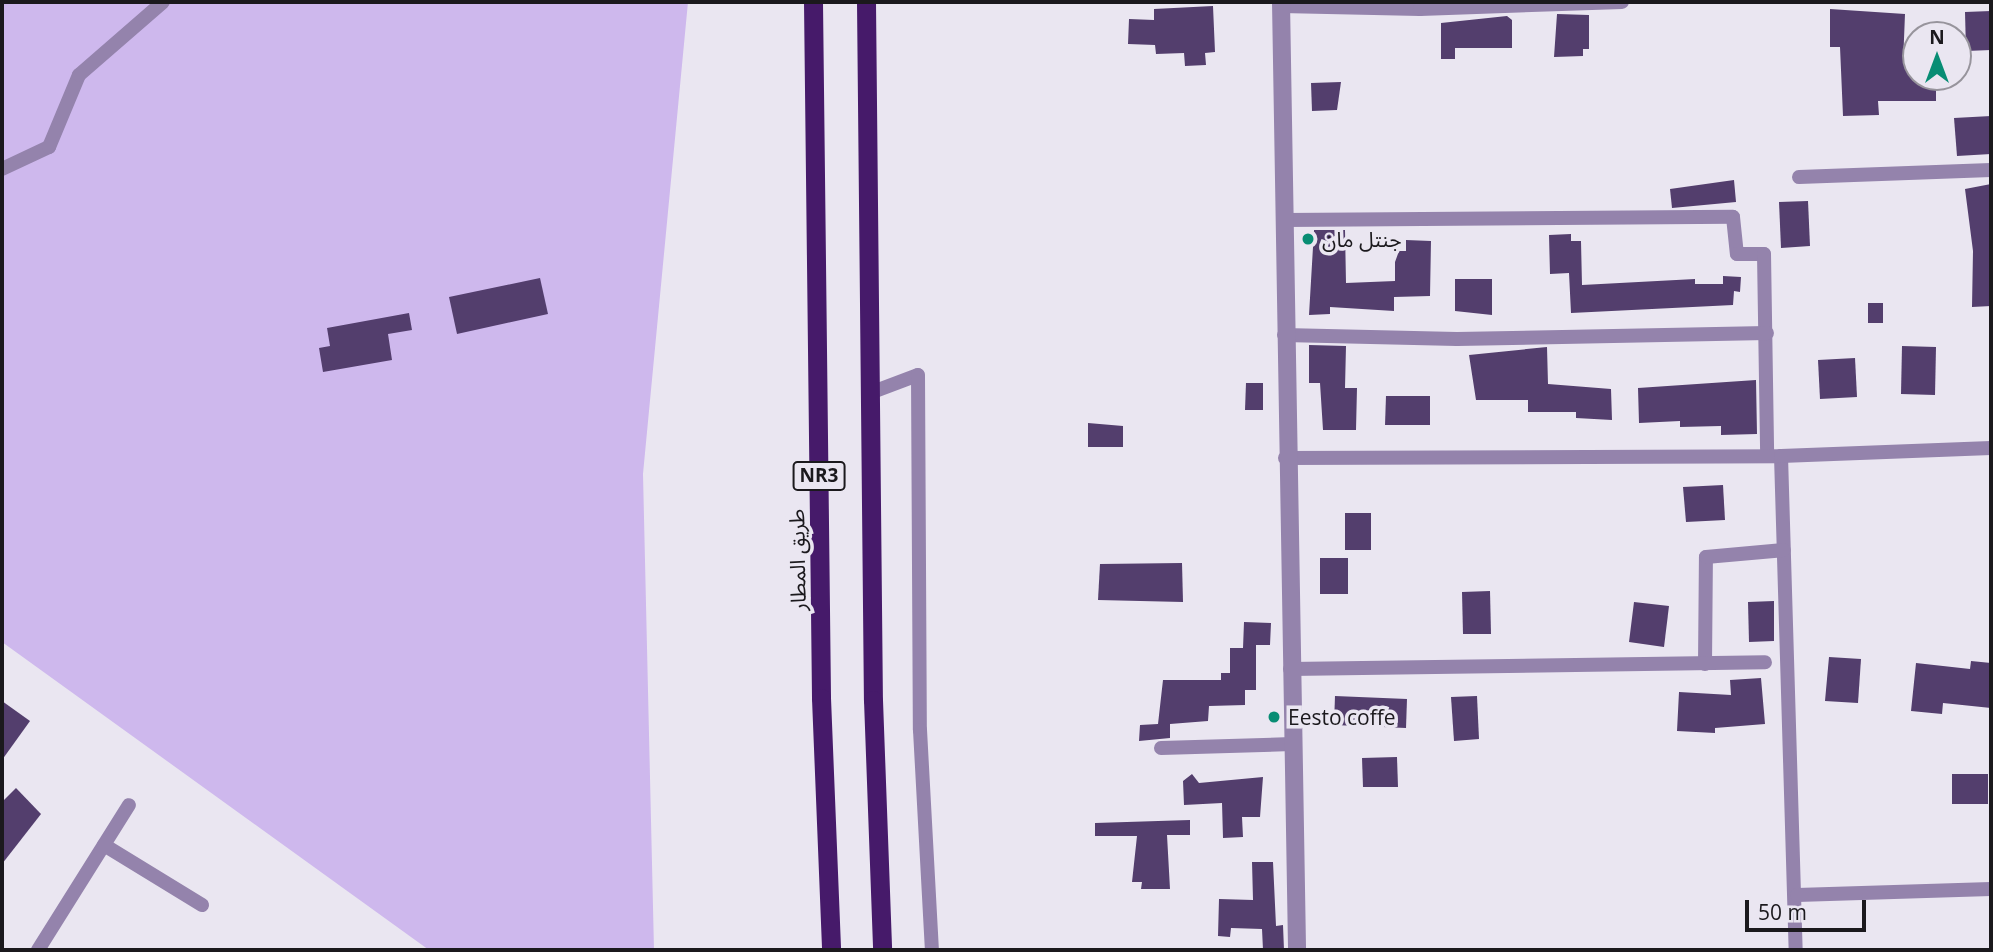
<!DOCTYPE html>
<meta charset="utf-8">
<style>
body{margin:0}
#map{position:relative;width:1993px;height:952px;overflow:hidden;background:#eae6f1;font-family:"Open Sans","Noto Sans Arabic",sans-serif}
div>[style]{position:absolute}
.green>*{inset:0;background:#ceb8ed}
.building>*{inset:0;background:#533e6d}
.minor>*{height:14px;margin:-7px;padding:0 7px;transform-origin:7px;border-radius:7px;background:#9483ac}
.tertiary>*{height:18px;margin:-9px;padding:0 9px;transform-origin:9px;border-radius:9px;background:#9483ac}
.trunk>*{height:19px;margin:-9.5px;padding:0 9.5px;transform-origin:9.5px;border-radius:9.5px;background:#461a6a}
.dots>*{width:19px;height:19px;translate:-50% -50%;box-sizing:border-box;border:4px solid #eae6f1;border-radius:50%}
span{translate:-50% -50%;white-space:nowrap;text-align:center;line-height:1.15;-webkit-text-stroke:7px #eae6f1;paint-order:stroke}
.shield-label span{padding:2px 5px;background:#eae6f1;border:2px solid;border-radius:5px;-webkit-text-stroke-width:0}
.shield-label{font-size:19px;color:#1b191d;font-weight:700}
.poi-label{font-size:21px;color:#1b191d}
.left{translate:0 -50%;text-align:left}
.street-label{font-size:21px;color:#1b191d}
.frame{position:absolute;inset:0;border:4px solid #1b191d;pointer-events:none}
.north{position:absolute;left:1902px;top:21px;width:70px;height:70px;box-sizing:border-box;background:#eae6f1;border:2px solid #97949c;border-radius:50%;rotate:0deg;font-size:19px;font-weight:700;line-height:28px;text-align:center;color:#1b191d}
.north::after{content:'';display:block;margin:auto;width:24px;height:32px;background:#088d74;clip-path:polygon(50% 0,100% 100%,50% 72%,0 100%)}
.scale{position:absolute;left:1745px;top:900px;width:121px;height:32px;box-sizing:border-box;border:4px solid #1b191d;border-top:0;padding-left:9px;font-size:21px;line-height:24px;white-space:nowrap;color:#1b191d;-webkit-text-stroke:5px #eae6f1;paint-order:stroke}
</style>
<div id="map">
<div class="green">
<div style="clip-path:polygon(2px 2px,688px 2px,643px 474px,654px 950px,429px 950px,2px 642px)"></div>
</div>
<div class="building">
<div style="clip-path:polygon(1213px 6px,1215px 52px,1205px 53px,1206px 65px,1185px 66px,1184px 53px,1156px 54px,1155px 45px,1128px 44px,1129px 19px,1154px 20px,1154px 9px)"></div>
<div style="clip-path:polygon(1830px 9px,1905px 14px,1903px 64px,1916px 64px,1916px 77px,1936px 77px,1936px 101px,1878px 101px,1879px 115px,1843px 116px,1840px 47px,1830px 47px)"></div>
<div style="clip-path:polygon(1991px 11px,1991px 50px,1966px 51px,1965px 12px)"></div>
<div style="clip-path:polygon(1557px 14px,1589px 15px,1589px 49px,1583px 49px,1583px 56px,1554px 57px)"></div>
<div style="clip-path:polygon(1507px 16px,1512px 20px,1512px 48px,1455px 48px,1455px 59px,1441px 59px,1441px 23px)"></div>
<div style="clip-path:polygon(1341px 82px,1337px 110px,1312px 111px,1311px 83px)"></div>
<div style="clip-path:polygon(1991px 116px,1991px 154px,1957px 156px,1954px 118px)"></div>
<div style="clip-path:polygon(1734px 180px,1736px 202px,1672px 208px,1670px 189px)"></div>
<div style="clip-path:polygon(1991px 184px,1991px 306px,1972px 307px,1973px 251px,1965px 189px)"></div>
<div style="clip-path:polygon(1808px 201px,1810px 246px,1781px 248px,1779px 202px)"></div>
<div style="clip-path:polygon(1314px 230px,1345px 230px,1346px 283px,1395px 281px,1395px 262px,1399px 251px,1406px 251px,1406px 240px,1431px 241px,1430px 296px,1394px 297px,1394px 311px,1330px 307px,1330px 314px,1309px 315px)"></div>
<div style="clip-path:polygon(1571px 234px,1571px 241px,1581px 241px,1582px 285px,1695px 279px,1695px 284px,1723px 284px,1723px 276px,1741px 277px,1740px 292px,1734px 291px,1733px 305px,1571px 313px,1569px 273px,1550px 274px,1549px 235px)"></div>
<div style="clip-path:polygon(540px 278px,548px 314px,457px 334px,449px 297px)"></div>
<div style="clip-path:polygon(1455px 279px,1492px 279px,1492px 315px,1455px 311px)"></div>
<div style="clip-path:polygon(1868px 303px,1883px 303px,1883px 323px,1868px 323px)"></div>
<div style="clip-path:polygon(409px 313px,412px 330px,388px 334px,392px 360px,323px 372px,319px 348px,330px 346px,327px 328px)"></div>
<div style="clip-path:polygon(1309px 345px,1346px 346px,1345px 388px,1357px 388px,1356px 430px,1323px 430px,1320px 383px,1309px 383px)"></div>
<div style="clip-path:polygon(1902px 346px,1936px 347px,1935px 395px,1901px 394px)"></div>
<div style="clip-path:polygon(1547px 347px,1548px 384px,1611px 389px,1612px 420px,1576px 418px,1576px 412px,1528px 412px,1528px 400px,1476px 400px,1469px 355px)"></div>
<div style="clip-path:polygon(1855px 358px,1857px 397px,1820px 399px,1818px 360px)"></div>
<div style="clip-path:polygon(1756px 380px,1757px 434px,1721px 435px,1721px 426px,1680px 427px,1680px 421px,1639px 423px,1638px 388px)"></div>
<div style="clip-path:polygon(1246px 383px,1263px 383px,1263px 410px,1245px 410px)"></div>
<div style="clip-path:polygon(1386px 396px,1430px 396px,1430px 425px,1385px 425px)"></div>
<div style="clip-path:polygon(1088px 423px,1123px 426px,1123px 447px,1088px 447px)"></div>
<div style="clip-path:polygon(1723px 485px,1725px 520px,1686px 522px,1683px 487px)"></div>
<div style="clip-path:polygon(1345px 513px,1371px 513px,1371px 550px,1345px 550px)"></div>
<div style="clip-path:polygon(1320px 558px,1348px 558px,1348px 594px,1320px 594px)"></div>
<div style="clip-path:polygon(1182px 563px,1183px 602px,1098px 600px,1100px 564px)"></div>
<div style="clip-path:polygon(1490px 591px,1491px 634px,1463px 634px,1462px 592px)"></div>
<div style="clip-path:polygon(1774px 601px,1774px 641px,1749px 642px,1748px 602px)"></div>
<div style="clip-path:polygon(1634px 602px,1669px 606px,1664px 647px,1629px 642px)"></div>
<div style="clip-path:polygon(1244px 622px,1271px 623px,1270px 645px,1256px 645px,1256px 690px,1245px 690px,1245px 705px,1209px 706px,1208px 721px,1170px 724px,1170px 738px,1139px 741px,1140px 725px,1158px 724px,1163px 680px,1221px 680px,1221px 673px,1230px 673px,1230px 648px,1243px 648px)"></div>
<div style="clip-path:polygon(1829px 657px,1861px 659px,1858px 703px,1825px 701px)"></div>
<div style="clip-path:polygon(1971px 661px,1991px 663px,1991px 708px,1943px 703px,1942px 714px,1911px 711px,1916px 663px,1970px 669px)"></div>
<div style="clip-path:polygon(1761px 678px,1765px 724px,1715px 728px,1715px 733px,1677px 731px,1679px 692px,1731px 695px,1730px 680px)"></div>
<div style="clip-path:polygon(1335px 696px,1407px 699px,1406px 728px,1334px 725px)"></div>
<div style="clip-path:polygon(1477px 696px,1479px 739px,1454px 741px,1451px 697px)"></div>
<div style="clip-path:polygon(2px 701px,30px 721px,2px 760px)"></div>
<div style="clip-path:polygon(1397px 757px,1398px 787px,1363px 787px,1362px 758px)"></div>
<div style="clip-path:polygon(1192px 774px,1199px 783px,1263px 777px,1260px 817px,1242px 817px,1243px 837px,1223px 838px,1222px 803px,1184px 805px,1183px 781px)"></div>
<div style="clip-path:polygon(1952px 774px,1988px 774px,1988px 804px,1952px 804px)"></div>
<div style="clip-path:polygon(16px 788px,41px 814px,2px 864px,2px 802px)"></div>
<div style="clip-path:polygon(1190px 820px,1190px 835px,1167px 835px,1170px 889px,1141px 889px,1142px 882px,1132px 882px,1137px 836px,1095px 836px,1095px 823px)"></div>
<div style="clip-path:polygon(1252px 862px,1273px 862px,1276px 926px,1283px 925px,1284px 950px,1263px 950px,1262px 929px,1231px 928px,1230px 937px,1218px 936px,1219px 899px,1253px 900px)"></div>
</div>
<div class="minor">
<div style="left:1281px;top:6px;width:139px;rotate:1.2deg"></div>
<div style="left:1420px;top:9px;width:202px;rotate:-2deg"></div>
<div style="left:2px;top:169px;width:52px;rotate:-25.1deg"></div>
<div style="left:49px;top:147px;width:78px;rotate:-67.4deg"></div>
<div style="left:79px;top:75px;width:111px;rotate:-41deg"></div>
<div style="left:1799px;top:177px;width:192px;rotate:-2.1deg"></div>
<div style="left:1285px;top:220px;width:448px;rotate:-0.4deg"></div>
<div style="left:1733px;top:217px;width:37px;rotate:84deg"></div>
<div style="left:1737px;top:254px;width:27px"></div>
<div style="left:1764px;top:254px;width:201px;rotate:89.1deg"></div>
<div style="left:1284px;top:335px;width:173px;rotate:1.3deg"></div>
<div style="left:1457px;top:339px;width:310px;rotate:-1.1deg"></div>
<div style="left:870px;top:393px;width:51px;rotate:-20.6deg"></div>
<div style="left:918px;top:375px;width:355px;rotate:89.7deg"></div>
<div style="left:920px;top:730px;width:220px;rotate:86.9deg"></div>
<div style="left:1781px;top:456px;width:494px;rotate:88.3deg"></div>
<div style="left:1285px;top:458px;width:496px;rotate:-0.2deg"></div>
<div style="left:1781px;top:456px;width:210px;rotate:-2.2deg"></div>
<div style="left:1705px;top:664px;width:107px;rotate:-89.5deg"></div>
<div style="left:1706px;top:557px;width:78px;rotate:-5.1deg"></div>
<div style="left:1290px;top:669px;width:475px;rotate:-0.8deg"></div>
<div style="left:1161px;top:748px;width:131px;rotate:-1.7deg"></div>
<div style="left:104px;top:845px;width:115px;rotate:31.5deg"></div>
<div style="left:1797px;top:895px;width:194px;rotate:-1.8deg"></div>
<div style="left:38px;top:950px;width:171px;rotate:-57.9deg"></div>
</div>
<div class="tertiary">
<div style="left:1281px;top:2px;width:948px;rotate:89.03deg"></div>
</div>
<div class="trunk">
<div style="left:813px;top:2px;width:696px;rotate:89.34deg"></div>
<div style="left:821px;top:698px;width:252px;rotate:87.7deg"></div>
<div style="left:866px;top:2px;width:698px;rotate:89.43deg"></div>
<div style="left:873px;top:700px;width:250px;rotate:87.9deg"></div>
</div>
<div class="dots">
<div style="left:1308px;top:239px;background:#088d74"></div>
<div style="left:1274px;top:717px;background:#088d74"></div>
</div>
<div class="shield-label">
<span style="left:819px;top:476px">NR3</span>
</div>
<div class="poi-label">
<span class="left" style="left:1322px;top:239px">جنتل مان</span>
<span class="left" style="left:1288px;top:717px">Eesto coffe</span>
</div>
<div class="street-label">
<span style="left:797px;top:560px;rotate:-91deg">طريق المطار</span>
</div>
<div class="frame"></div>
<div class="north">N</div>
<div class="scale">50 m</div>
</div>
